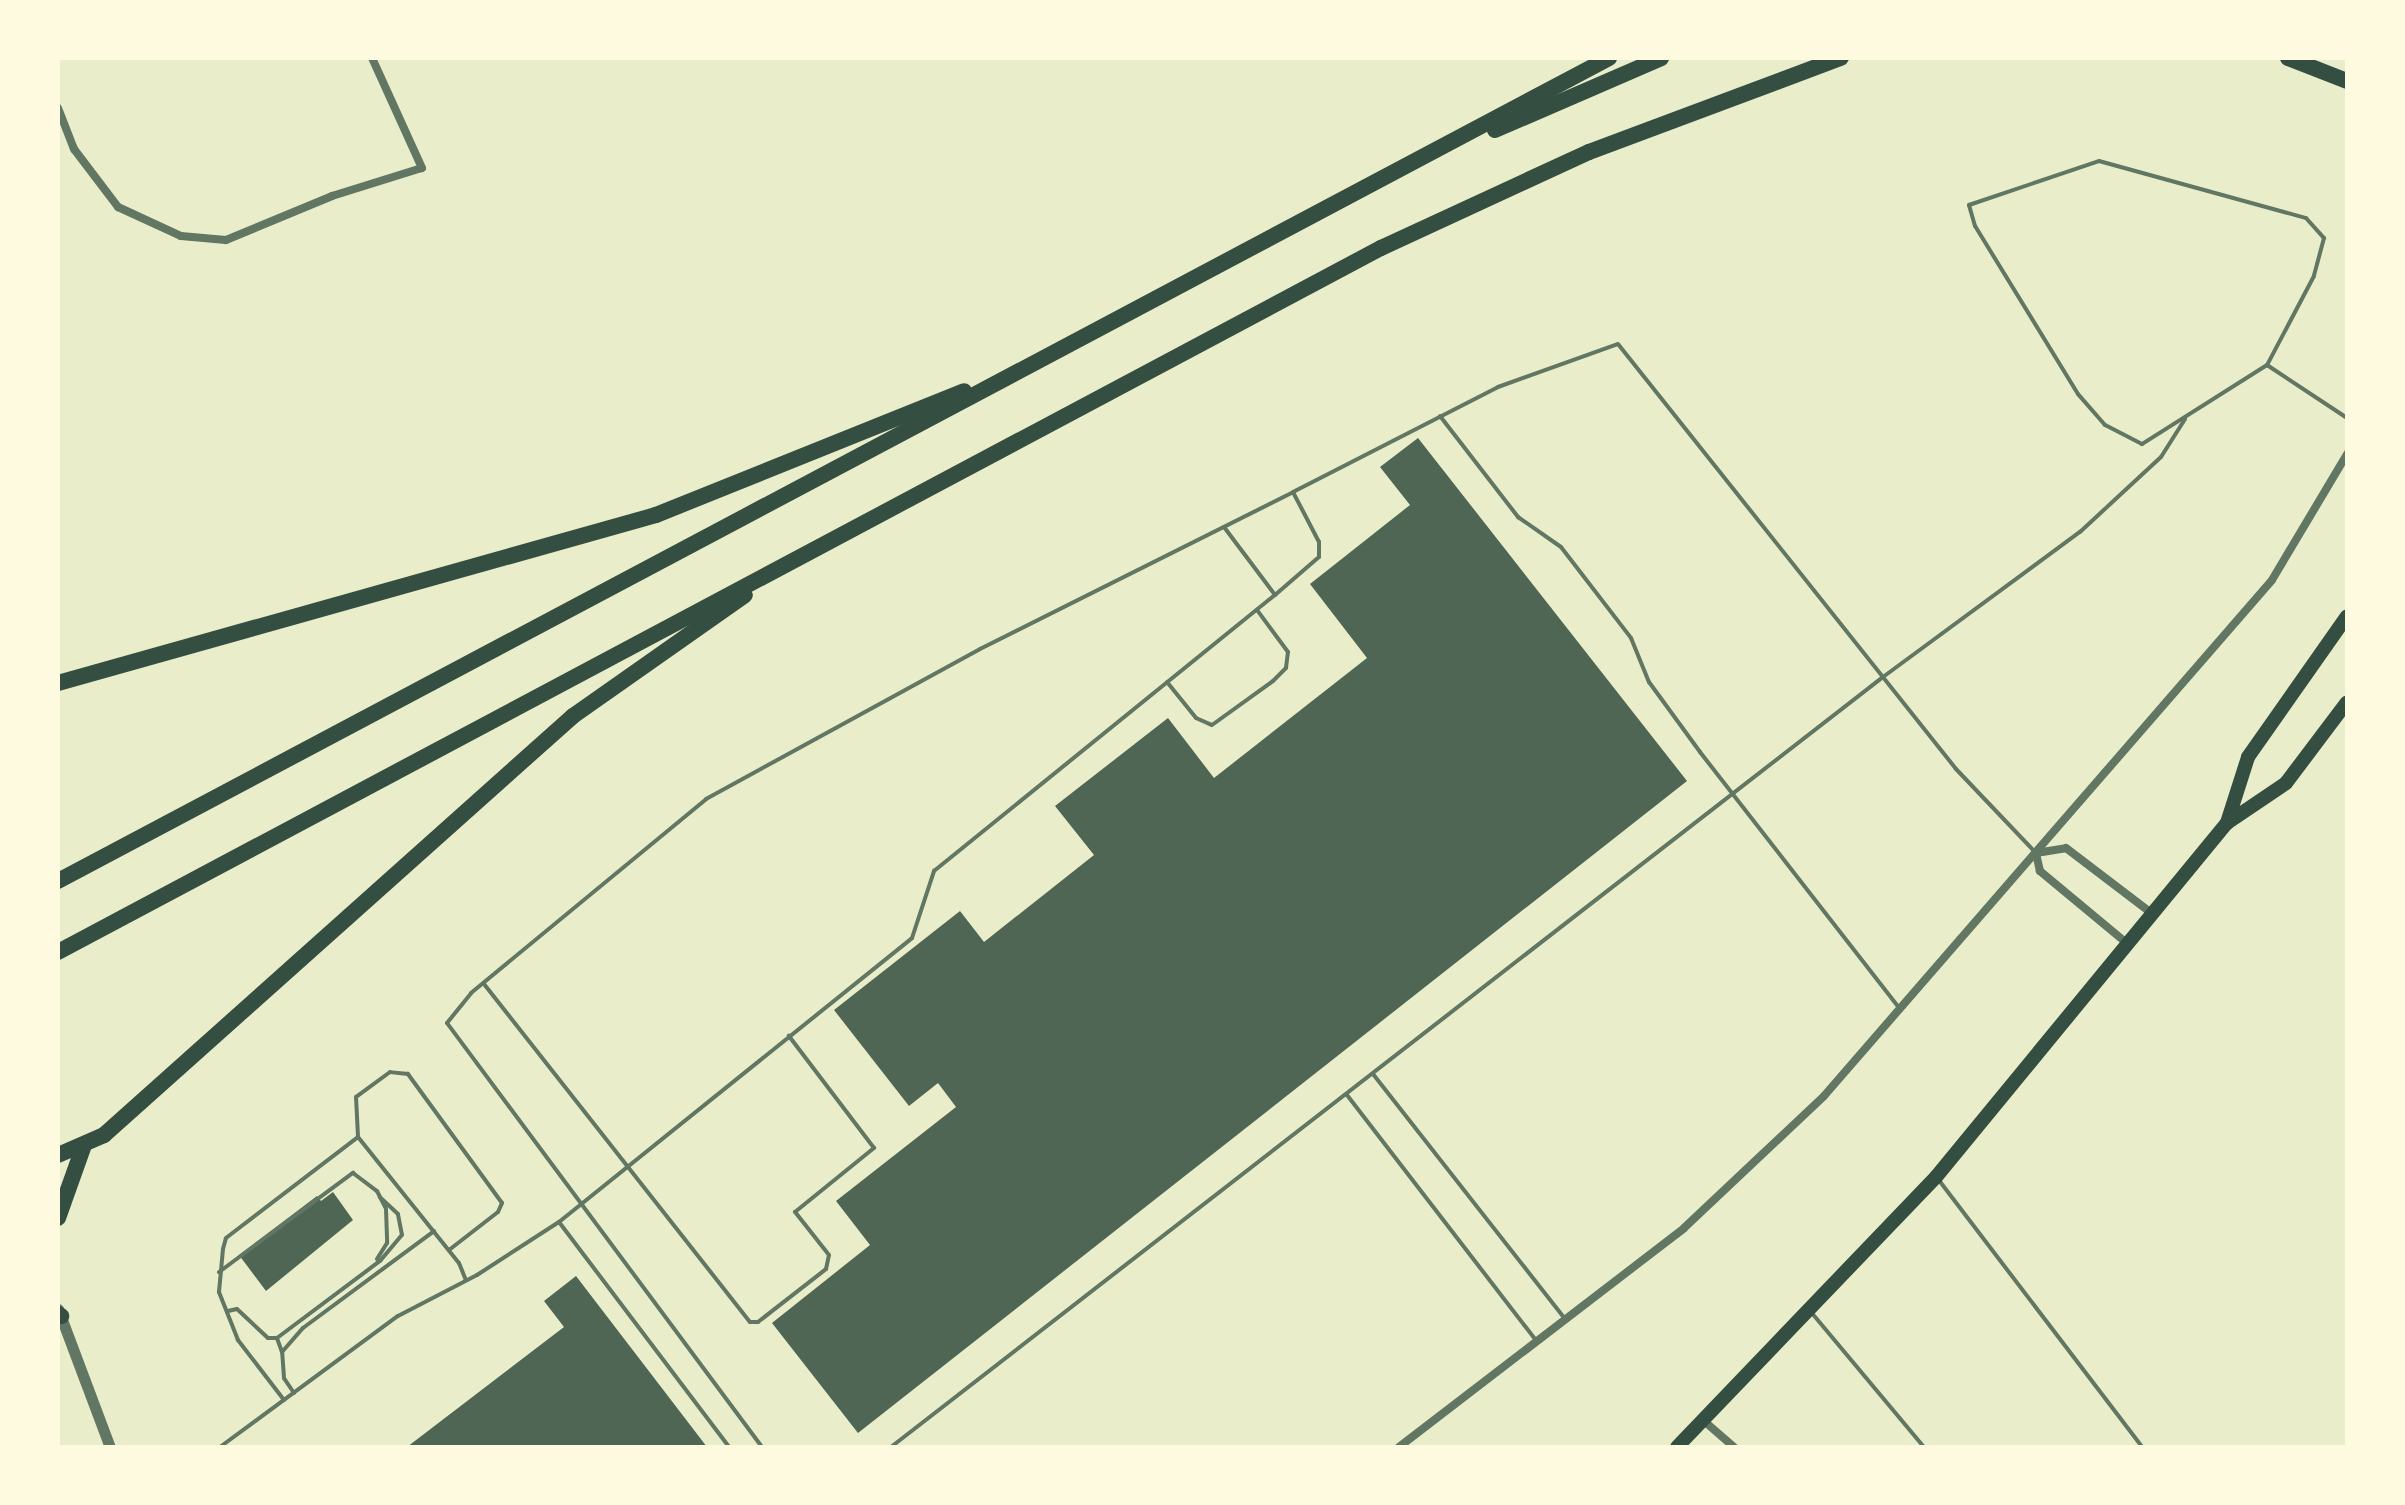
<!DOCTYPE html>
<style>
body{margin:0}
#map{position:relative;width:2405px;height:1505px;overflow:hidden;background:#e9edc9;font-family:Quicksand,sans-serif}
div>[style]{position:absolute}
.building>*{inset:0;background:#4f6655}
.service>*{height:4px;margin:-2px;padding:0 2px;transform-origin:2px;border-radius:2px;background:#617663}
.minor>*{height:8px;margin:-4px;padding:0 4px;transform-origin:4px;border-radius:4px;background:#617663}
.tertiary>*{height:11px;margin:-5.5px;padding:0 5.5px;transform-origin:5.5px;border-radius:5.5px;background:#617663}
.trunk>*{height:14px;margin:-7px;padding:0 7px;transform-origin:7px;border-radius:7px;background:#344e41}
.motorway>*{height:16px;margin:-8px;padding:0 8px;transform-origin:8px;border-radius:8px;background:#344e41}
span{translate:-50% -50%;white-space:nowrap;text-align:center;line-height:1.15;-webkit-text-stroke:8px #fefae0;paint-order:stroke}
.frame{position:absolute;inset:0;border:60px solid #fefae0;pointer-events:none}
</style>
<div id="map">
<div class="building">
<div style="clip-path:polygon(1418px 438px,1687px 781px,858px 1433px,772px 1323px,870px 1245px,836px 1201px,956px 1107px,938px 1083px,909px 1106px,834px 1010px,960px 911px,984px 942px,1094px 855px,1055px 806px,1168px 718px,1214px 778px,1367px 658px,1310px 584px,1410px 505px,1380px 467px)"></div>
<div style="clip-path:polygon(333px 1192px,353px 1220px,266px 1291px,239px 1255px,317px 1196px,321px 1201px)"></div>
<div style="clip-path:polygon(576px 1276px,707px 1447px,407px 1447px,564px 1327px,544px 1301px)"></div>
</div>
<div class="service">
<div style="left:2099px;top:161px;width:215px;rotate:15.4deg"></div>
<div style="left:2306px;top:218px;width:27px;rotate:48deg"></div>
<div style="left:2324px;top:238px;width:39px;rotate:105deg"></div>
<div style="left:2314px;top:276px;width:101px;rotate:117.8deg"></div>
<div style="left:2267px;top:365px;width:148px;rotate:147.7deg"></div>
<div style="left:2142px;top:444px;width:42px;rotate:-152.8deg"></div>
<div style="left:2105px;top:425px;width:41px;rotate:-131.1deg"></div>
<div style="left:2078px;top:394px;width:197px;rotate:-121.5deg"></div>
<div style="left:1975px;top:226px;width:22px;rotate:-106deg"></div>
<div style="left:1969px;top:205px;width:137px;rotate:-18.7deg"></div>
<div style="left:2267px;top:365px;width:96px;rotate:33.5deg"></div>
<div style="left:1440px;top:416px;width:128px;rotate:52.3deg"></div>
<div style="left:1518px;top:517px;width:52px;rotate:34.9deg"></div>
<div style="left:1561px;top:547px;width:115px;rotate:52.4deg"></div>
<div style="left:1631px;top:638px;width:48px;rotate:67.8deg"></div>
<div style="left:1649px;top:682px;width:87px;rotate:53.9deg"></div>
<div style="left:1700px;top:752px;width:324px;rotate:52.1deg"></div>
<div style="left:1224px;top:527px;width:85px;rotate:53.1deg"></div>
<div style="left:1275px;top:595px;width:58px;rotate:-40.8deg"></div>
<div style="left:1319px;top:557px;width:15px;rotate:-90deg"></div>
<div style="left:1319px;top:542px;width:56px;rotate:-117.5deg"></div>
<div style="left:1293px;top:492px;width:230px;rotate:-27.1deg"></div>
<div style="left:1498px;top:387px;width:127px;rotate:-19.7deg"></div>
<div style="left:1618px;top:344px;width:543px;rotate:51.5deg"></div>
<div style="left:1956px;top:769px;width:115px;rotate:46.4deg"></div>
<div style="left:1167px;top:682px;width:46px;rotate:51.1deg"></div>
<div style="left:1196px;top:718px;width:17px;rotate:24deg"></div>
<div style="left:1212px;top:725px;width:75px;rotate:-35.8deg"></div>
<div style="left:1273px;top:681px;width:18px;rotate:-45deg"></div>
<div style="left:1286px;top:668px;width:16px;rotate:-83deg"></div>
<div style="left:1288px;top:652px;width:52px;rotate:-126.4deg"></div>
<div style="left:484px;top:984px;width:430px;rotate:51.8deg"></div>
<div style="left:750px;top:1322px;width:8px"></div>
<div style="left:758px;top:1322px;width:86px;rotate:-37.9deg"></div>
<div style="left:826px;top:1269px;width:14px;rotate:-78deg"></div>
<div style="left:829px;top:1255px;width:55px;rotate:-128.3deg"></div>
<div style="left:795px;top:1212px;width:102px;rotate:-39deg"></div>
<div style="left:874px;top:1148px;width:141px;rotate:-127.2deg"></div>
<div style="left:1373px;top:1074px;width:311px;rotate:51.9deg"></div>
<div style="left:1347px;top:1095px;width:309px;rotate:52.4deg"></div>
<div style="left:1938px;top:1179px;width:337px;rotate:52.7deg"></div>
<div style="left:559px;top:1222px;width:453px;rotate:-38.8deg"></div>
<div style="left:912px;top:938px;width:71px;rotate:-71.8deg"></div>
<div style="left:934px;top:871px;width:439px;rotate:-39deg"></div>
<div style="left:449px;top:1250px;width:62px;rotate:-37.8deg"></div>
<div style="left:498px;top:1212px;width:10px;rotate:-66deg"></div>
<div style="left:502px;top:1203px;width:160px;rotate:-126.1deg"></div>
<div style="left:408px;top:1074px;width:18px;rotate:-174deg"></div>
<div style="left:390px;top:1072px;width:42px;rotate:143.7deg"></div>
<div style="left:356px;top:1097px;width:40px;rotate:87.1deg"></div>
<div style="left:358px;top:1137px;width:161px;rotate:51.3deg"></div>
<div style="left:459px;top:1263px;width:18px;rotate:68deg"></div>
<div style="left:219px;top:1272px;width:167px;rotate:-36.5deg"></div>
<div style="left:353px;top:1173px;width:30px;rotate:37deg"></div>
<div style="left:377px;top:1191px;width:20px;rotate:63deg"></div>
<div style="left:386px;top:1209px;width:34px;rotate:88deg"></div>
<div style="left:387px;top:1243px;width:19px;rotate:122deg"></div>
<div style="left:228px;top:1311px;width:9px;rotate:-13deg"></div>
<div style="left:237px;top:1309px;width:42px;rotate:43.1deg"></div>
<div style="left:268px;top:1338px;width:9px"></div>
<div style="left:1811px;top:1312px;width:176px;rotate:50.1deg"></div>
<div style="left:282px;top:1352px;width:15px;rotate:-110deg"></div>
<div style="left:277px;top:1338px;width:129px;rotate:-36.8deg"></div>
<div style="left:380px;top:1261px;width:34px;rotate:-50deg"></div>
<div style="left:402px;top:1235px;width:21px;rotate:-101deg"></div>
<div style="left:398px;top:1214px;width:25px;rotate:-137deg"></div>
<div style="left:294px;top:1393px;width:18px;rotate:-124deg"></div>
<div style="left:284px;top:1378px;width:26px;rotate:-94deg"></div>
<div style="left:282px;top:1352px;width:32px;rotate:-49deg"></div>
<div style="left:303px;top:1328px;width:163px;rotate:-36.5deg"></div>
<div style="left:284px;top:1400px;width:76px;rotate:-127.5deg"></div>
<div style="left:238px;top:1340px;width:52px;rotate:-111.6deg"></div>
<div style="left:219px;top:1292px;width:43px;rotate:-84.7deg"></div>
<div style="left:223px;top:1249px;width:11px;rotate:-75deg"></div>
<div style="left:226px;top:1238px;width:166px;rotate:-37.4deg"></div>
<div style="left:220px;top:1447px;width:221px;rotate:-36.4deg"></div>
<div style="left:398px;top:1316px;width:89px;rotate:-27.4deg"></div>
<div style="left:477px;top:1275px;width:98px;rotate:-32.9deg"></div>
<div style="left:559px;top:1222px;width:282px;rotate:52.9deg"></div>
<div style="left:762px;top:1447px;width:528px;rotate:-126.61deg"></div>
<div style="left:447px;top:1023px;width:38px;rotate:-51deg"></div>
<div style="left:471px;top:993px;width:305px;rotate:-39.5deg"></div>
<div style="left:706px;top:799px;width:312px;rotate:-28.7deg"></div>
<div style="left:980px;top:649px;width:350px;rotate:-26.6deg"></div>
<div style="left:891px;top:1447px;width:1256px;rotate:-37.82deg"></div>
<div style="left:1883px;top:677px;width:245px;rotate:-36.4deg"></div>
<div style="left:2080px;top:532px;width:110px;rotate:-42.8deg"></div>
<div style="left:2161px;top:457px;width:45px;rotate:-57.7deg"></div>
</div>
<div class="minor">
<div style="left:58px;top:108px;width:44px;rotate:68.7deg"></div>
<div style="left:74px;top:149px;width:73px;rotate:52.8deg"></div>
<div style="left:118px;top:207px;width:69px;rotate:24.7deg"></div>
<div style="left:181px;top:236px;width:45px;rotate:5.1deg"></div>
<div style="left:226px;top:240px;width:115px;rotate:-22.5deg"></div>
<div style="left:332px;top:196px;width:94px;rotate:-17.3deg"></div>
<div style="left:422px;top:168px;width:121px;rotate:-114.4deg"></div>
<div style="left:2129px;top:945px;width:116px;rotate:-140.3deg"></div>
<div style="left:2040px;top:871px;width:18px;rotate:-103deg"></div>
<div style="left:2036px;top:853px;width:30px;rotate:-9deg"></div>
<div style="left:2066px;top:848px;width:111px;rotate:37.3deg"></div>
<div style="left:1704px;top:1421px;width:40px;rotate:41deg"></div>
<div style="left:1399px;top:1447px;width:359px;rotate:-37.5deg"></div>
<div style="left:1684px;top:1228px;width:192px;rotate:-43.3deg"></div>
<div style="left:1824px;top:1096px;width:683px;rotate:-49.03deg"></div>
<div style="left:2272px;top:580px;width:147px;rotate:-59.2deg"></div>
</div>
<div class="tertiary">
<div style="left:58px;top:1309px;width:147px;rotate:69.4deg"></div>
</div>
<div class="trunk">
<div style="left:2227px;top:823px;width:69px;rotate:-72.3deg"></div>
<div style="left:2248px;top:757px;width:172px;rotate:-54.9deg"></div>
<div style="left:1677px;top:1447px;width:374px;rotate:-46.2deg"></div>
<div style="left:1936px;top:1177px;width:458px;rotate:-50.6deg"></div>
<div style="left:2227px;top:823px;width:71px;rotate:-34.1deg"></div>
<div style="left:2286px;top:783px;width:101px;rotate:-53deg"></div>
</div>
<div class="motorway">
<div style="left:2288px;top:58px;width:63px;rotate:21.3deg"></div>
<div style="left:1495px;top:130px;width:181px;rotate:-23.4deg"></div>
<div style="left:58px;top:683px;width:621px;rotate:-15.69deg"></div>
<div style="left:656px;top:515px;width:332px;rotate:-21.9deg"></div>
<div style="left:58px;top:881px;width:1756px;rotate:-27.95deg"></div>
<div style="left:58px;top:952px;width:1499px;rotate:-28.02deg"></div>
<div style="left:1381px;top:248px;width:229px;rotate:-24.8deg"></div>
<div style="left:1589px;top:152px;width:269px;rotate:-20.5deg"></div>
<div style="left:58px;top:1155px;width:50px;rotate:-23.5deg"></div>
<div style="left:104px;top:1135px;width:629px;rotate:-41.78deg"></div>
<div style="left:573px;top:716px;width:210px;rotate:-35.1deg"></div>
<div style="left:58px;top:1218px;width:77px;rotate:-70.4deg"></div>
<div style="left:58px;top:1314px;width:4px;rotate:34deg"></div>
</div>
<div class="frame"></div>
</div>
